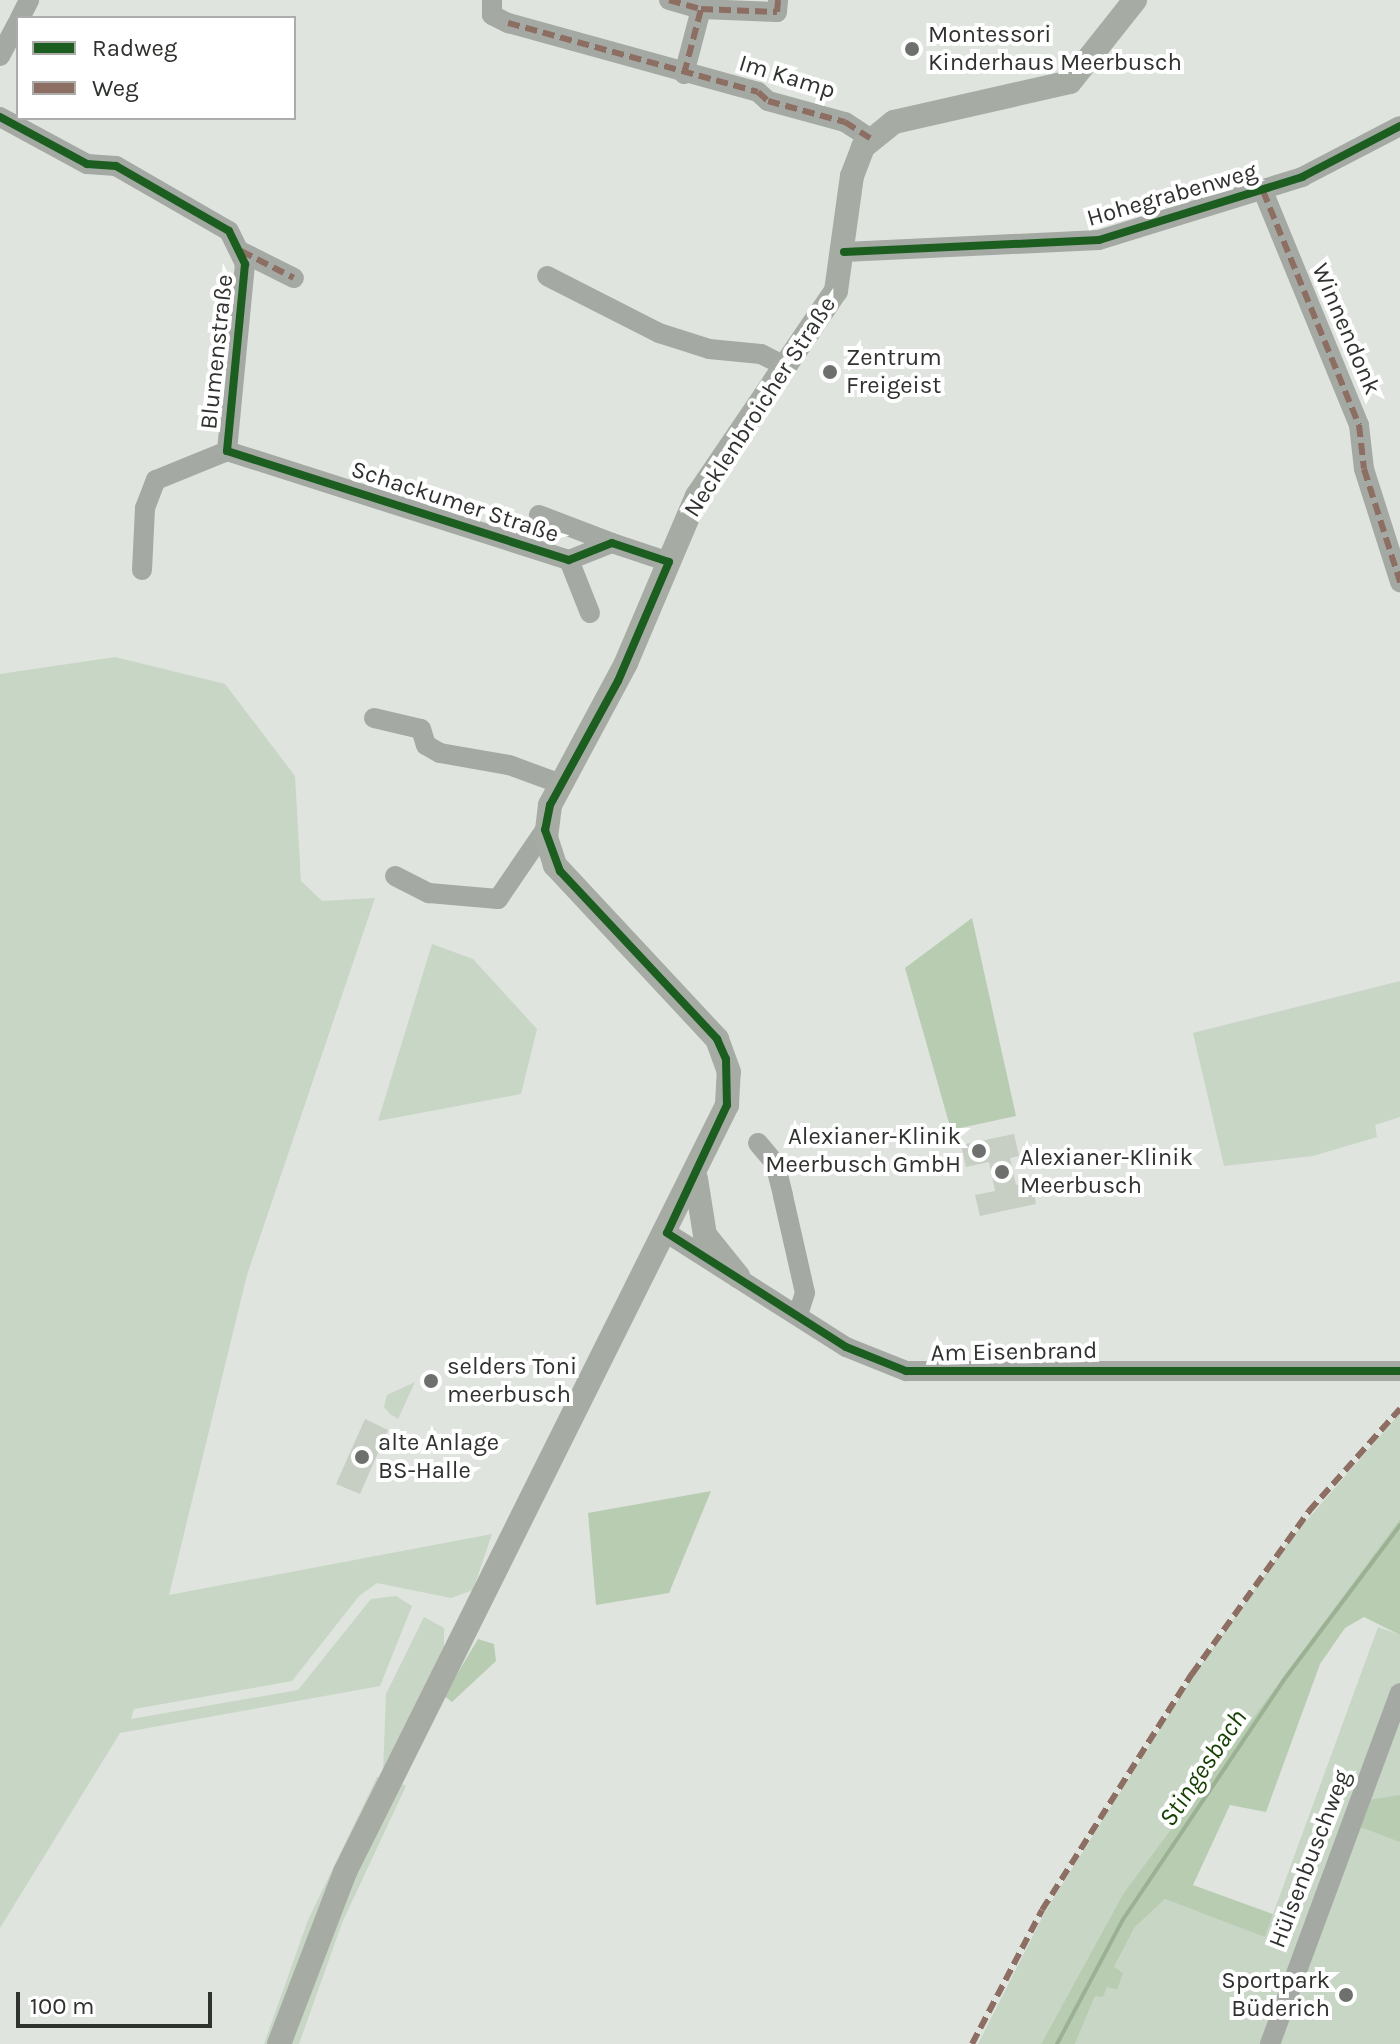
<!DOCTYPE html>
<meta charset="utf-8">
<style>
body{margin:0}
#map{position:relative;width:1400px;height:2044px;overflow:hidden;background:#dfe4de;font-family:Karla,sans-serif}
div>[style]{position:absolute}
.green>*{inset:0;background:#c8d6c5}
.forest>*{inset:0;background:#b8ccb2}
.stream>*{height:4px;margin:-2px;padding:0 2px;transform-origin:2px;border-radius:2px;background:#9ab293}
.building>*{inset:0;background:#c7cfc5}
.minor>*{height:20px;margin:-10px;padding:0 10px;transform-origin:10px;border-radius:10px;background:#a4a9a3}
.major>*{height:24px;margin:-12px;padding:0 12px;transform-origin:12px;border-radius:12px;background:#a6aca4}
.quiet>*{height:6px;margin-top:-3px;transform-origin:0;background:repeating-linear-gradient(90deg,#8d6e63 0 12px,transparent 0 18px)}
.cycleway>*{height:8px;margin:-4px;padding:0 4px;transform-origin:4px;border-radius:4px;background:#1b5e20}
.dots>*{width:22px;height:22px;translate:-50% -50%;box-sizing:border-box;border:4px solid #fff;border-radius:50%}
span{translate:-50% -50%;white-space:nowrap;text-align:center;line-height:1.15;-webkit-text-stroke:8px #fff;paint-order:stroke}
.poi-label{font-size:24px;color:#2f322e}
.left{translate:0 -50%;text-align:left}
.right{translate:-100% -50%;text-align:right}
.street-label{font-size:24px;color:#2f322e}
.water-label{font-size:26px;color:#153f02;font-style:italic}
.legend{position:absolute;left:16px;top:16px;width:280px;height:104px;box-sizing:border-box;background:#fff;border:2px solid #acadab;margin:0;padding:10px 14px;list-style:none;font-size:24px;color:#2f322e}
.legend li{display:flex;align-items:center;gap:16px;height:40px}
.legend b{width:40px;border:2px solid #acadab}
.scale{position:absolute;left:16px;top:1992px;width:196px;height:36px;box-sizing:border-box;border:4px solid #2f322e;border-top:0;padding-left:10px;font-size:24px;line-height:28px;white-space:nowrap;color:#2f322e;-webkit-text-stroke:6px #fff;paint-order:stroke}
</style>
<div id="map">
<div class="green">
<div style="clip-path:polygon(115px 657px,225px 684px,295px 776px,301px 881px,322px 901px,375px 898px,247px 1275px,169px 1595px,492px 1534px,473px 1590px,451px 1598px,377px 1583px,359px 1596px,292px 1681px,134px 1709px,131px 1719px,298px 1690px,371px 1599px,396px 1596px,412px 1606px,380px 1686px,120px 1733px,0 1928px,0 674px)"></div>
<div style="clip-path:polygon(432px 944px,473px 959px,537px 1029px,521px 1094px,378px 1121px)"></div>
<div style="clip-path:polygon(1400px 981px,1400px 1117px,1375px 1125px,1377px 1137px,1313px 1156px,1224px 1166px,1193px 1033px)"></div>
<div style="clip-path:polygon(415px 1382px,398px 1419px,390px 1414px,384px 1407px,387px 1395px)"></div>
<div style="clip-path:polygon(1400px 1413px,1400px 1519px,1123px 1894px,1041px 2044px,978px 2044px,1045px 1912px,1194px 1675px,1288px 1542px)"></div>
<div style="clip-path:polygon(424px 1617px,444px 1628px,444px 1647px,383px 1774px,386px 1694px)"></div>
<div style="clip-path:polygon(1378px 1627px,1400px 1635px,1400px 2044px,1075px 2044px,1095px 1996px,1107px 1986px,1116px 1990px,1114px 1967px,1135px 1927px,1165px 1899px,1265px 1936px)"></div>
<div style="clip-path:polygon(377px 1777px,382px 1778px,318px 1909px,269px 2044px,264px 2044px,308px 1920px)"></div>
<div style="clip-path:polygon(400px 1783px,406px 1786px,342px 1923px,299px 2044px,290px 2044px,355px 1875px)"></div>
</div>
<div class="forest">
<div style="clip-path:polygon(972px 918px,1016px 1116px,951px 1130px,905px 968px)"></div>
<div style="clip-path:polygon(711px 1491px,669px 1593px,596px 1605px,588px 1513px)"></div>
<div style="clip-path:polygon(1400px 1519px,1400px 1635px,1364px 1617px,1345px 1628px,1320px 1664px,1266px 1812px,1230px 1805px,1193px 1885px,1273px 1914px,1265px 1937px,1165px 1899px,1135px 1927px,1114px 1967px,1123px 1973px,1117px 1990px,1107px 1987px,1103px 1997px,1095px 1996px,1075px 2044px,1041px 2044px,1123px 1894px)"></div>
<div style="clip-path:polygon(478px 1639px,494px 1644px,496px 1661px,452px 1702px,444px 1696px)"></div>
<div style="clip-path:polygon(1400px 1795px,1400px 1842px,1358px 1826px,1369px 1800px)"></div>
</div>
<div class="stream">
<div style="left:1057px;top:2044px;width:139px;rotate:-62.1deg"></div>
<div style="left:1122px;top:1921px;width:289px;rotate:-56.1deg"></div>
<div style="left:1283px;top:1681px;width:195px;rotate:-53.1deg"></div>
</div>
<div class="building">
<div style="clip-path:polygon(1014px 1134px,1019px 1156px,1010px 1158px,1016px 1185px,1032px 1181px,1036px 1204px,980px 1216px,975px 1195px,995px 1191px,989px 1162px,966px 1167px,961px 1145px)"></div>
<div style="clip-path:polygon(365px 1419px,388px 1430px,360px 1494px,336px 1484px)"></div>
</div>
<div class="minor">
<div style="left:492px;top:0;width:15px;rotate:90deg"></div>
<div style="left:492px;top:15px;width:18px;rotate:27deg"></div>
<div style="left:508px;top:23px;width:259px;rotate:15.4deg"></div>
<div style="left:758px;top:92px;width:13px;rotate:42deg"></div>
<div style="left:768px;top:101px;width:80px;rotate:15.3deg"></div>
<div style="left:845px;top:122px;width:30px;rotate:33deg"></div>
<div style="left:669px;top:0;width:33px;rotate:16deg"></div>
<div style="left:701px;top:9px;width:76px;rotate:2.3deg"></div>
<div style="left:777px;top:12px;width:12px;rotate:-85deg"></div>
<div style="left:20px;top:18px;width:20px;rotate:-63deg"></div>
<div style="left:0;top:56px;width:38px;rotate:-62deg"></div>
<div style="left:684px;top:74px;width:67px;rotate:-75.3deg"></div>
<div style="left:0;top:117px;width:99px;rotate:28.4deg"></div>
<div style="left:87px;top:164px;width:29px;rotate:4deg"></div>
<div style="left:116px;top:166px;width:130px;rotate:29.9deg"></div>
<div style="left:229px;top:231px;width:37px;rotate:64deg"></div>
<div style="left:245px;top:264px;width:188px;rotate:95.5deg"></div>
<div style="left:1263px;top:191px;width:253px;rotate:67.7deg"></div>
<div style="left:1359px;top:425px;width:44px;rotate:83.5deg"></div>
<div style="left:1364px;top:469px;width:119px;rotate:72.3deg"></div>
<div style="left:242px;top:252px;width:58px;rotate:26.6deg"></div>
<div style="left:844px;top:252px;width:255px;rotate:-2.7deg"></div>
<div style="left:1099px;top:240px;width:213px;rotate:-17.2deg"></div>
<div style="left:1302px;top:177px;width:110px;rotate:-27.5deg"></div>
<div style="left:547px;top:276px;width:126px;rotate:27deg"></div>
<div style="left:659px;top:333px;width:52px;rotate:17.7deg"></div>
<div style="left:709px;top:349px;width:52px;rotate:5.5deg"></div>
<div style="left:761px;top:354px;width:28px;rotate:27deg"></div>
<div style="left:539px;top:515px;width:78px;rotate:21deg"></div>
<div style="left:569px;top:560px;width:46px;rotate:-21.6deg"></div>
<div style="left:612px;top:543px;width:60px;rotate:18.4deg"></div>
<div style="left:142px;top:570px;width:62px;rotate:-87.2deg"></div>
<div style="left:145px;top:508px;width:30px;rotate:-69deg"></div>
<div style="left:156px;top:480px;width:77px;rotate:-22.2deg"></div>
<div style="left:227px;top:451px;width:359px;rotate:17.7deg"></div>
<div style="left:569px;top:560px;width:57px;rotate:68.4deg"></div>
<div style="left:374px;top:718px;width:48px;rotate:13.2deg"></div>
<div style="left:421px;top:729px;width:17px;rotate:73deg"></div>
<div style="left:426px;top:745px;width:16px;rotate:30deg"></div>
<div style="left:440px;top:753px;width:70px;rotate:9.9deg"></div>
<div style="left:509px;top:765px;width:55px;rotate:20.1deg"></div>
<div style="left:395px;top:876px;width:38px;rotate:27deg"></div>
<div style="left:429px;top:893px;width:69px;rotate:5deg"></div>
<div style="left:498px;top:899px;width:83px;rotate:-55.7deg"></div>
<div style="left:758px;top:1143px;width:26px;rotate:50deg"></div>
<div style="left:775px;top:1163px;width:34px;rotate:76deg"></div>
<div style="left:783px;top:1196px;width:99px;rotate:77.2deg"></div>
<div style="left:805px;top:1293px;width:23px;rotate:108deg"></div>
<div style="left:667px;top:1233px;width:212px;rotate:32.5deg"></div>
<div style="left:846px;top:1347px;width:65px;rotate:21.8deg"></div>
<div style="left:906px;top:1371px;width:494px"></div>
<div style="left:1270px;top:2044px;width:374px;rotate:-69.7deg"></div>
</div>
<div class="major">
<div style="left:696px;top:1179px;width:57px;rotate:80.9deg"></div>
<div style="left:705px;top:1235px;width:53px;rotate:51.2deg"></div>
<div style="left:279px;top:2044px;width:184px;rotate:-69deg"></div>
<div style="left:345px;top:1872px;width:857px;rotate:-63.52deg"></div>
<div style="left:727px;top:1105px;width:33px;rotate:-87deg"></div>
<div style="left:729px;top:1072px;width:35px;rotate:-110deg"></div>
<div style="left:717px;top:1039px;width:238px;rotate:-133deg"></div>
<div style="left:555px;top:865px;width:28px;rotate:-108deg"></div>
<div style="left:546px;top:838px;width:33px;rotate:-83deg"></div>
<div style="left:550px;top:805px;width:161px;rotate:-61.8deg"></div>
<div style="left:626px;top:663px;width:181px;rotate:-67deg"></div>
<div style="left:697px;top:496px;width:248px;rotate:-55.9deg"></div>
<div style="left:836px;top:291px;width:116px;rotate:-82.1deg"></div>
<div style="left:852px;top:176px;width:31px;rotate:-69deg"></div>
<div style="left:863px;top:147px;width:40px;rotate:-39deg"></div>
<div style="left:894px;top:122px;width:180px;rotate:-12.8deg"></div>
<div style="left:1070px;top:82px;width:105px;rotate:-51.6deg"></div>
</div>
<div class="quiet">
<div style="left:669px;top:0;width:33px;rotate:16deg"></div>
<div style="left:701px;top:9px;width:76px;rotate:2.3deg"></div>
<div style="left:777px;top:12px;width:12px;rotate:-85deg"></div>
<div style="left:508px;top:23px;width:259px;rotate:15.4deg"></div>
<div style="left:758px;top:92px;width:13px;rotate:42deg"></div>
<div style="left:768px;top:101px;width:80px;rotate:15.3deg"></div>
<div style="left:845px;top:122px;width:30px;rotate:33deg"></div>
<div style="left:684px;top:74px;width:67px;rotate:-75.3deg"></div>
<div style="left:1263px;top:191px;width:253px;rotate:67.7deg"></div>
<div style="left:1359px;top:425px;width:44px;rotate:83.5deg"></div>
<div style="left:1364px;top:469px;width:119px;rotate:72.3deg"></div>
<div style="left:241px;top:251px;width:59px;rotate:27deg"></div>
<div style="left:972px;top:2044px;width:151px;rotate:-62.4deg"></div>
<div style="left:1042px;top:1910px;width:280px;rotate:-57.6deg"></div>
<div style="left:1192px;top:1674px;width:201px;rotate:-54.3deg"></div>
<div style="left:1309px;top:1511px;width:137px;rotate:-48.3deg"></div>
</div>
<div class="cycleway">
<div style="left:0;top:117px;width:99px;rotate:28.4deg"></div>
<div style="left:87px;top:164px;width:29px;rotate:4deg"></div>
<div style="left:116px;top:166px;width:130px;rotate:29.9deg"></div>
<div style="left:229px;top:231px;width:37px;rotate:64deg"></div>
<div style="left:245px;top:264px;width:188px;rotate:95.5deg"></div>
<div style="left:227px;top:451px;width:359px;rotate:17.7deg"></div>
<div style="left:569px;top:560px;width:46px;rotate:-21.6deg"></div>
<div style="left:612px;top:543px;width:60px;rotate:18.4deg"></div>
<div style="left:669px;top:562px;width:129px;rotate:113.2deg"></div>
<div style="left:618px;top:681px;width:141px;rotate:118.7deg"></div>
<div style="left:550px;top:805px;width:25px;rotate:101deg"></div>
<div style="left:545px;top:830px;width:44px;rotate:69.9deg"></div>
<div style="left:560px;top:871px;width:230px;rotate:46.9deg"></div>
<div style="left:717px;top:1039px;width:22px;rotate:66deg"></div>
<div style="left:726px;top:1059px;width:46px;rotate:88.8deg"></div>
<div style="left:727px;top:1105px;width:141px;rotate:115.1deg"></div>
<div style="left:667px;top:1233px;width:212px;rotate:32.5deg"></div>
<div style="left:846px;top:1347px;width:65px;rotate:21.8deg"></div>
<div style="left:906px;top:1371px;width:494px"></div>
<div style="left:844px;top:252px;width:255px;rotate:-2.7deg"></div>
<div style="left:1099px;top:240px;width:213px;rotate:-17.2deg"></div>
<div style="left:1302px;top:177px;width:110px;rotate:-27.5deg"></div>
</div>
<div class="dots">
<div style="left:912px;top:49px;background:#6d706c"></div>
<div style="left:830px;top:372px;background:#6d706c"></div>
<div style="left:979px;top:1151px;background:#6d706c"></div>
<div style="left:1002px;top:1172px;background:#6d706c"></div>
<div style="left:431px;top:1381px;background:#6d706c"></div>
<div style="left:362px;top:1457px;background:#6d706c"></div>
<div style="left:1346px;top:1995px;background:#6d706c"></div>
</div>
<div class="poi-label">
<span class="left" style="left:928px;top:49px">Montessori<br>Kinderhaus Meerbusch</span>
<span class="left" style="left:846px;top:372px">Zentrum<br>Freigeist</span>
<span class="right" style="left:961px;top:1151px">Alexianer-Klinik<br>Meerbusch GmbH</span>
<span class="left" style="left:1020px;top:1172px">Alexianer-Klinik<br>Meerbusch</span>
<span class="left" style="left:447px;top:1381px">selders Toni<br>meerbusch</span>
<span class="left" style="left:378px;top:1457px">alte Anlage<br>BS-Halle</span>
<span class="right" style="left:1330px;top:1995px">Sportpark<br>Büderich</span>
</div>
<div class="street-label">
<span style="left:787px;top:77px;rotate:17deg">Im Kamp</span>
<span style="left:1172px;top:195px;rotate:-16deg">Hohegrabenweg</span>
<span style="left:1346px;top:329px;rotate:67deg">Winnendonk</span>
<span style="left:217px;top:352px;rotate:-84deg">Blumenstraße</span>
<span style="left:760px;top:407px;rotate:-57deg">Necklenbroicher Straße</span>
<span style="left:455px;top:502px;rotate:18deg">Schackumer Straße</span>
<span style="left:1014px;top:1352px;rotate:-1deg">Am Eisenbrand</span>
<span style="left:1310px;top:1859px;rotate:-69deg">Hülsenbuschweg</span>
</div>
<div class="water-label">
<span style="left:1203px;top:1768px;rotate:-56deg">Stingesbach</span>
</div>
<ul class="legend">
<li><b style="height:10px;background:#1b5e20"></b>Radweg</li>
<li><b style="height:10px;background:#8d6e63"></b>Weg</li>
</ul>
<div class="scale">100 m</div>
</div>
